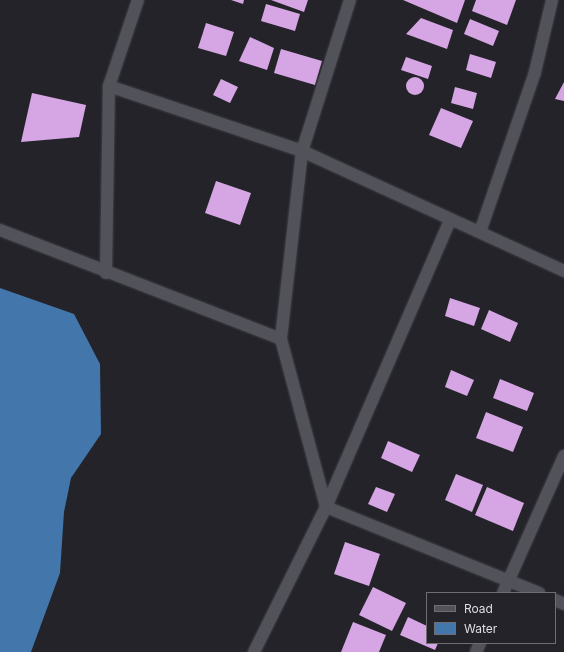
<!DOCTYPE html>
<style>
body{margin:0}
#map{position:relative;width:564px;height:652px;overflow:hidden;background:#232329;font-family:Inter,sans-serif}
div>[style]{position:absolute}
.water>*{inset:0;background:#4376ab}
.building>*{inset:0;background:#d6a6e4}
.round{border-radius:50%}
.roads{filter:drop-shadow(0 0 1px #3e3e44) drop-shadow(0 0 1px #3e3e44)}
.minor>*{height:12px;margin:-6px;padding:0 6px;transform-origin:6px;border-radius:6px;background:#52525a}
span{translate:-50% -50%;white-space:nowrap;text-align:center;line-height:1.15;-webkit-text-stroke:4px #232329;paint-order:stroke}
.legend{position:absolute;left:426px;top:592px;width:130px;height:52px;box-sizing:border-box;background:#232329;border:1px solid #6e6e73;margin:0;padding:5px 7px;list-style:none;font-size:12px;color:#dedee3}
.legend li{display:flex;align-items:center;gap:8px;height:20px}
.legend b{width:20px;border:1px solid #6e6e73}
</style>
<div id="map">
<div class="water">
<div style="clip-path:polygon(0 288px,74px 314px,100px 364px,101px 434px,71px 478px,64px 512px,60px 573px,31px 652px,0 652px)"></div>
</div>
<div class="building">
<div style="clip-path:polygon(231px 0,244px 0,243px 4px)"></div>
<div style="clip-path:polygon(271px 0,308px 0,304px 12px)"></div>
<div style="clip-path:polygon(403px 0,465px 0,457px 23px)"></div>
<div style="clip-path:polygon(476px 0,516px 0,507px 25px,472px 11px)"></div>
<div style="clip-path:polygon(266px 4px,300px 14px,295px 31px,261px 21px)"></div>
<div style="clip-path:polygon(421px 18px,453px 30px,447px 49px,406px 34px)"></div>
<div style="clip-path:polygon(470px 19px,499px 31px,493px 46px,464px 34px)"></div>
<div style="clip-path:polygon(206px 23px,234px 32px,226px 56px,198px 48px)"></div>
<div style="clip-path:polygon(250px 37px,274px 48px,267px 70px,239px 61px)"></div>
<div style="clip-path:polygon(281px 49px,322px 61px,315px 85px,274px 73px)"></div>
<div style="clip-path:polygon(470px 54px,496px 62px,491px 78px,466px 70px)"></div>
<div style="clip-path:polygon(406px 57px,432px 66px,428px 79px,401px 70px)"></div>
<div class="round" style="left:406px;top:77px;width:18px;height:18px"></div>
<div style="clip-path:polygon(221px 79px,238px 87px,230px 103px,213px 95px)"></div>
<div style="clip-path:polygon(564px 82px,564px 101px,555px 99px)"></div>
<div style="clip-path:polygon(455px 87px,477px 93px,473px 109px,451px 103px)"></div>
<div style="clip-path:polygon(32px 93px,86px 105px,79px 137px,21px 142px)"></div>
<div style="clip-path:polygon(441px 108px,473px 121px,461px 148px,429px 135px)"></div>
<div style="clip-path:polygon(216px 181px,251px 193px,240px 225px,205px 213px)"></div>
<div style="clip-path:polygon(450px 298px,480px 308px,474px 326px,445px 316px)"></div>
<div style="clip-path:polygon(489px 310px,518px 323px,510px 342px,481px 329px)"></div>
<div style="clip-path:polygon(451px 370px,474px 380px,467px 396px,445px 387px)"></div>
<div style="clip-path:polygon(500px 379px,534px 393px,527px 411px,493px 398px)"></div>
<div style="clip-path:polygon(486px 412px,523px 427px,513px 452px,476px 438px)"></div>
<div style="clip-path:polygon(388px 441px,420px 455px,412px 472px,381px 458px)"></div>
<div style="clip-path:polygon(456px 474px,483px 485px,472px 512px,445px 500px)"></div>
<div style="clip-path:polygon(376px 487px,395px 494px,387px 512px,368px 504px)"></div>
<div style="clip-path:polygon(487px 487px,524px 503px,513px 531px,475px 515px)"></div>
<div style="clip-path:polygon(345px 542px,380px 554px,369px 586px,334px 574px)"></div>
<div style="clip-path:polygon(373px 587px,406px 603px,392px 631px,359px 615px)"></div>
<div style="clip-path:polygon(408px 617px,427px 626px,427px 643px,438px 643px,435px 650px,400px 635px)"></div>
<div style="clip-path:polygon(353px 622px,386px 635px,379px 652px,341px 652px)"></div>
</div>
<div class="roads">
<div class="minor">
<div style="left:350px;top:0;width:158px;rotate:107.6deg"></div>
<div style="left:302px;top:151px;width:189px;rotate:96.4deg"></div>
<div style="left:281px;top:339px;width:174px;rotate:75deg"></div>
<div style="left:326px;top:507px;width:230px;rotate:22deg"></div>
<div style="left:109px;top:86px;width:204px;rotate:18.6deg"></div>
<div style="left:302px;top:151px;width:288px;rotate:24.6deg"></div>
<div style="left:0;top:230px;width:301px;rotate:21.2deg"></div>
<div style="left:480px;top:232px;width:169px;rotate:-71deg"></div>
<div style="left:535px;top:72px;width:74px;rotate:-76.7deg"></div>
<div style="left:106px;top:273px;width:187px;rotate:-89.1deg"></div>
<div style="left:109px;top:86px;width:91px;rotate:-71.4deg"></div>
<div style="left:503px;top:593px;width:150px;rotate:-66deg"></div>
<div style="left:555px;top:600px;width:10px;rotate:24deg"></div>
<div style="left:254px;top:652px;width:162px;rotate:-63.6deg"></div>
<div style="left:326px;top:507px;width:313px;rotate:-66.6deg"></div>
<div style="left:476px;top:652px;width:10px;rotate:-66deg"></div>
</div>
</div>
<ul class="legend">
<li><b style="height:5px;background:#52525a"></b>Road</li>
<li><b style="height:11px;background:#4376ab"></b>Water</li>
</ul>
</div>
